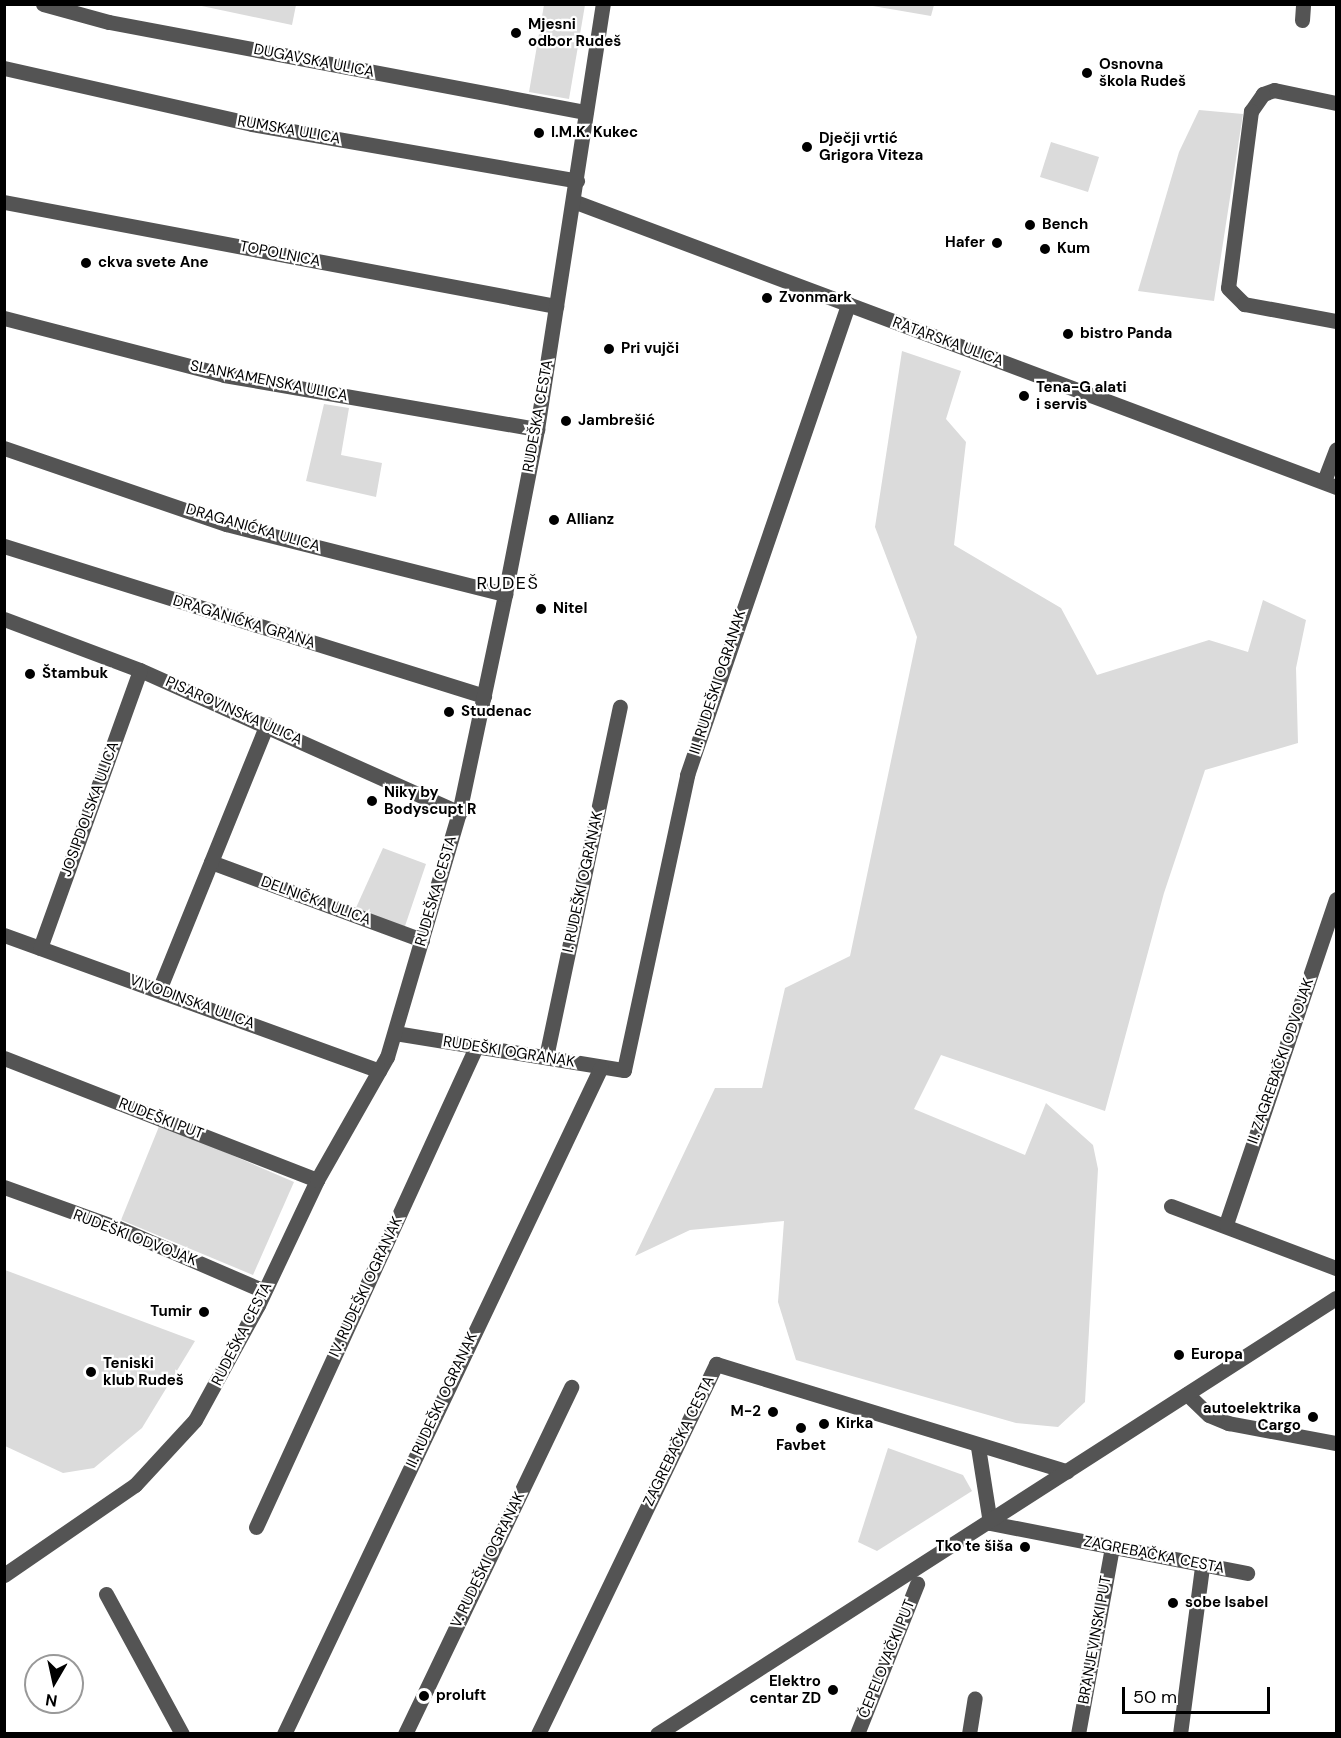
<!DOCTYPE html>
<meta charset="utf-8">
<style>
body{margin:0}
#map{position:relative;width:1341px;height:1738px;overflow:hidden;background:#fff;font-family:"DM Sans",sans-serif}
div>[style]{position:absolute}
.green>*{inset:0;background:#dbdbdb}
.minor>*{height:15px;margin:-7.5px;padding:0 7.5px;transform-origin:7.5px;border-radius:7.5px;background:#545454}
.dots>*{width:16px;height:16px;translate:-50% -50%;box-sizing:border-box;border:3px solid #fff;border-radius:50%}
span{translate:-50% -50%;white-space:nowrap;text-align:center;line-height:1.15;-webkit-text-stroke:4.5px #fff;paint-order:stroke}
.poi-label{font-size:15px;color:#000;font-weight:700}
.left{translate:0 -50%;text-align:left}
.right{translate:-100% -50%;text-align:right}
.street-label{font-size:15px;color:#000}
.quarter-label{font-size:18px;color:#000;letter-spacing:1.5px}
.frame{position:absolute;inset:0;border:6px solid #000;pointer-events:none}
.north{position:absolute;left:24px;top:1654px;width:60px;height:60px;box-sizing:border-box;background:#fff;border:2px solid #999;border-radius:50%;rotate:189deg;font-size:16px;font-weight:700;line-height:24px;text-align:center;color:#000}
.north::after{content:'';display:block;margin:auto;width:21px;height:27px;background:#000;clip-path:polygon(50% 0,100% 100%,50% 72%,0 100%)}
.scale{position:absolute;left:1122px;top:1687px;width:148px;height:27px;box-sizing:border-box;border:3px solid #000;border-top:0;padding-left:8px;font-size:18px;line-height:21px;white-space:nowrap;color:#000;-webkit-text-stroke:4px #fff;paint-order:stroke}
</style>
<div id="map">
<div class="green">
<div style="clip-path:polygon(197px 5px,296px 5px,292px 25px)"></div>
<div style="clip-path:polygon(544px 5px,585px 5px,569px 99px,529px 92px)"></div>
<div style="clip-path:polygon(867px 5px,934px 5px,931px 16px)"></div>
<div style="clip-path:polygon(1199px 110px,1243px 114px,1214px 301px,1138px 291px,1179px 152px)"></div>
<div style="clip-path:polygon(1051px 142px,1099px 157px,1088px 192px,1040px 177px)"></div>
<div style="clip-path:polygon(902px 351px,961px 371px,946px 419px,966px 442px,954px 545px,1061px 608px,1097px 675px,1209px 640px,1248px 652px,1263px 600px,1306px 620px,1296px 668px,1298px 743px,1205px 770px,1164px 893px,1105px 1111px,941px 1055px,914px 1109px,1025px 1155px,1046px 1103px,1093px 1145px,1098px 1169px,1085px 1402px,1058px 1427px,1016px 1423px,796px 1360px,778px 1302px,784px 1221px,690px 1230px,635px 1256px,715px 1088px,762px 1088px,785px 988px,850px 956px,917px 637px,875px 527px)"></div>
<div style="clip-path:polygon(324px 404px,349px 408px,341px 455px,382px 463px,376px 497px,306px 481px)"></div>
<div style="clip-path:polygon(383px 848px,426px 864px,404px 929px,355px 910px)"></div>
<div style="clip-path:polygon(160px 1124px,294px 1182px,253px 1275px,121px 1220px)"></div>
<div style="clip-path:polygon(5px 1270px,195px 1341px,142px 1428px,94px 1468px,63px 1473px,5px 1446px)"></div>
<div style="clip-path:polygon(888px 1448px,963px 1475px,972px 1491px,877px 1551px,858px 1542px)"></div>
</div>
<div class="minor">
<div style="left:43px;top:4px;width:68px;rotate:15.3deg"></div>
<div style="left:109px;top:22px;width:485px;rotate:10.7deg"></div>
<div style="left:1302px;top:20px;width:16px;rotate:-86deg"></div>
<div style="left:4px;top:68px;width:254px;rotate:12.7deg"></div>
<div style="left:252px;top:124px;width:330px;rotate:9.9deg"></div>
<div style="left:1336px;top:103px;width:63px;rotate:-168.2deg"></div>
<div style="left:1274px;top:90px;width:12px;rotate:160deg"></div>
<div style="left:1263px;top:94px;width:21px;rotate:125deg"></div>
<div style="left:1251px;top:111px;width:178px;rotate:97.4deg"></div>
<div style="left:1228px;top:288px;width:23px;rotate:45deg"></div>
<div style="left:1244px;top:304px;width:94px;rotate:10.5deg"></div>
<div style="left:573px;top:201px;width:815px;rotate:20.55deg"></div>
<div style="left:4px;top:202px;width:562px;rotate:10.67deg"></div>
<div style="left:4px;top:318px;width:227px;rotate:14.5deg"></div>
<div style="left:224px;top:375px;width:318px;rotate:9.8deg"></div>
<div style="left:4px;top:448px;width:235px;rotate:18.9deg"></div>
<div style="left:226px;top:524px;width:288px;rotate:14.1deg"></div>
<div style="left:1324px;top:481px;width:34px;rotate:-69deg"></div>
<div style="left:4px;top:546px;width:503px;rotate:17.35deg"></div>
<div style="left:4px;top:619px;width:145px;rotate:20.6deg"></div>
<div style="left:140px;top:670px;width:350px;rotate:24.1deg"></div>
<div style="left:211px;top:862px;width:225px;rotate:20.3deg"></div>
<div style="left:4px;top:935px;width:399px;rotate:19.9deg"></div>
<div style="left:40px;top:948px;width:295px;rotate:-70.2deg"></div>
<div style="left:159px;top:990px;width:287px;rotate:-67.9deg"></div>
<div style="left:395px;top:1033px;width:232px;rotate:9.2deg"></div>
<div style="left:624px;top:1070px;width:302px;rotate:-77.9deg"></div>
<div style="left:687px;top:775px;width:498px;rotate:-71.1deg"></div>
<div style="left:546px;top:1057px;width:358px;rotate:-78.1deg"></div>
<div style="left:4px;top:1058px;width:336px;rotate:21.3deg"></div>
<div style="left:4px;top:1187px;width:121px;rotate:19.8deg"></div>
<div style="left:118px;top:1228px;width:159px;rotate:23.3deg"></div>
<div style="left:1171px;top:1206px;width:176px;rotate:20.6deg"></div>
<div style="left:1226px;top:1224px;width:343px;rotate:-71.3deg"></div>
<div style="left:1187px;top:1394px;width:30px;rotate:44deg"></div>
<div style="left:1209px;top:1415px;width:21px;rotate:23deg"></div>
<div style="left:1228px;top:1423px;width:110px;rotate:10.5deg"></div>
<div style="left:978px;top:1447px;width:77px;rotate:81deg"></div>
<div style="left:990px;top:1523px;width:262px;rotate:11deg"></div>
<div style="left:256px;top:1527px;width:528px;rotate:-65.38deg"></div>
<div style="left:4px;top:1575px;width:159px;rotate:-34.5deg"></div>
<div style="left:135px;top:1485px;width:88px;rotate:-47.3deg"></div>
<div style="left:195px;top:1420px;width:131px;rotate:-61.3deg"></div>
<div style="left:258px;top:1305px;width:138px;rotate:-64.7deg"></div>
<div style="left:317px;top:1180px;width:142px;rotate:-60.4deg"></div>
<div style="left:387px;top:1057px;width:254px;rotate:-73.6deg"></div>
<div style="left:459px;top:813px;width:224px;rotate:-78.1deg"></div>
<div style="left:505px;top:594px;width:168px;rotate:-79deg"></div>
<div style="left:537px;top:429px;width:430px;rotate:-81.2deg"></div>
<div style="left:106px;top:1594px;width:159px;rotate:61.5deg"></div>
<div style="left:284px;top:1734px;width:738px;rotate:-64.58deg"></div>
<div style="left:405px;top:1734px;width:385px;rotate:-64.4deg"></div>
<div style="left:538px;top:1734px;width:411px;rotate:-64.3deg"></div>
<div style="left:716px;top:1364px;width:367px;rotate:17deg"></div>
<div style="left:657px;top:1734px;width:807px;rotate:-32.71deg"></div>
<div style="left:857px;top:1734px;width:162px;rotate:-68.2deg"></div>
<div style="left:969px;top:1734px;width:36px;rotate:-81deg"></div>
<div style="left:1078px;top:1734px;width:190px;rotate:-79.7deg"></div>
<div style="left:1180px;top:1734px;width:169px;rotate:-82.5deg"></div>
</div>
<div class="dots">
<div style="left:516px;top:33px;background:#000"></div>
<div style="left:1087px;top:73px;background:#000"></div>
<div style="left:539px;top:133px;background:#000"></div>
<div style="left:807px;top:147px;background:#000"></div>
<div style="left:1030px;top:225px;background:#000"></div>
<div style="left:997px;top:243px;background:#000"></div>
<div style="left:1045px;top:249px;background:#000"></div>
<div style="left:86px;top:263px;background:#000"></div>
<div style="left:767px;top:298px;background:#000"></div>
<div style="left:1068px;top:334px;background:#000"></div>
<div style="left:609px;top:349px;background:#000"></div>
<div style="left:1024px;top:396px;background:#000"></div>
<div style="left:566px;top:421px;background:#000"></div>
<div style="left:554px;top:520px;background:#000"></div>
<div style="left:541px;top:609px;background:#000"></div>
<div style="left:30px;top:674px;background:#000"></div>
<div style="left:449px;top:712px;background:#000"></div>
<div style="left:372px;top:801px;background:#000"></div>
<div style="left:204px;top:1312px;background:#000"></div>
<div style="left:1179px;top:1355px;background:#000"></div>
<div style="left:91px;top:1372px;background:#000"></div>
<div style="left:773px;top:1412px;background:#000"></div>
<div style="left:1313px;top:1417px;background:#000"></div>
<div style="left:824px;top:1424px;background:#000"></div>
<div style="left:801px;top:1428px;background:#000"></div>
<div style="left:1025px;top:1547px;background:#000"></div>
<div style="left:1173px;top:1603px;background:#000"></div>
<div style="left:833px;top:1690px;background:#000"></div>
<div style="left:424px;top:1696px;background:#000"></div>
</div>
<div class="poi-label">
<span class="left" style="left:528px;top:33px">Mjesni<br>odbor Rudeš</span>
<span class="left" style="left:1099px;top:73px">Osnovna<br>škola Rudeš</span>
<span class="left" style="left:551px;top:133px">I.M.K. Kukec</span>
<span class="left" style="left:819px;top:147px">Dječji vrtić<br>Grigora Viteza</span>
<span class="left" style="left:1042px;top:225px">Bench</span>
<span class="right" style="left:985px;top:243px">Hafer</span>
<span class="left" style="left:1057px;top:249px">Kum</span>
<span class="left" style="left:98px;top:263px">ckva svete Ane</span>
<span class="left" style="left:779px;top:298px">Zvonmark</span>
<span class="left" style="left:1080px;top:334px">bistro Panda</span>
<span class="left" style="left:621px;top:349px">Pri vujči</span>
<span class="left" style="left:1036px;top:396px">Tena-G alati<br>i servis</span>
<span class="left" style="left:578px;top:421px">Jambrešić</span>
<span class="left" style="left:566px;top:520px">Allianz</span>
<span class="left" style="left:553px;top:609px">Nitel</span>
<span class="left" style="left:42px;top:674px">Štambuk</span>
<span class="left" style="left:461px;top:712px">Studenac</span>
<span class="left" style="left:384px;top:801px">Niky by<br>Bodyscupt R</span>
<span class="right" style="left:192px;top:1312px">Tumir</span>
<span class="left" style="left:1191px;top:1355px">Europa</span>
<span class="left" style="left:103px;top:1372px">Teniski<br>klub Rudeš</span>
<span class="right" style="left:1301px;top:1417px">autoelektrika<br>Cargo</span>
<span class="right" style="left:761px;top:1412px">M-2</span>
<span class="left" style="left:836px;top:1424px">Kirka</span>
<span style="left:801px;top:1446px">Favbet</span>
<span class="right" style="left:1013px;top:1547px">Tko te šiša</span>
<span class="left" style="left:1185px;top:1603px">sobe Isabel</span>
<span class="right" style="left:821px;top:1690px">Elektro<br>centar ZD</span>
<span class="left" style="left:436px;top:1696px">proluft</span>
</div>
<div class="street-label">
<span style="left:314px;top:61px;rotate:11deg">DUGAVSKA ULICA</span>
<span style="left:289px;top:130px;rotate:10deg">RUMSKA ULICA</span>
<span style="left:280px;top:254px;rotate:11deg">TOPOLNICA</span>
<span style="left:948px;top:342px;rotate:20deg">RATARSKA ULICA</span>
<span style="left:269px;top:381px;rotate:11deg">SLANKAMENSKA ULICA</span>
<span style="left:538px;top:416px;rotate:-80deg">RUDEŠKA CESTA</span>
<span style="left:253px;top:528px;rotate:16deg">DRAGANIĆKA ULICA</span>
<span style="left:244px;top:622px;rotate:17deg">DRAGANIĆKA GRANA</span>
<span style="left:718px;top:682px;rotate:-72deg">III. RUDEŠKI OGRANAK</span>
<span style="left:234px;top:711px;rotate:24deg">PISAROVINSKA ULICA</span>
<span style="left:90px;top:809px;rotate:-70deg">JOSIPDOLSKA ULICA</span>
<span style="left:583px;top:882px;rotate:-78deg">I. RUDEŠKI OGRANAK</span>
<span style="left:436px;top:891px;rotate:-74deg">RUDEŠKA CESTA</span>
<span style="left:316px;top:901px;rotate:20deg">DELNIČKA ULICA</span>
<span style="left:192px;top:1002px;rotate:20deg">VIVODINSKA ULICA</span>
<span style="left:509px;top:1052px;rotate:9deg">RUDEŠKI OGRANAK</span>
<span style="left:1281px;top:1061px;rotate:-71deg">II. ZAGREBAČKI ODVOJAK</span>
<span style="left:161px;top:1119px;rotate:21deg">RUDEŠKI PUT</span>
<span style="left:135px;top:1238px;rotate:21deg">RUDEŠKI ODVOJAK</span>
<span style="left:366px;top:1287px;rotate:-65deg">IV. RUDEŠKI OGRANAK</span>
<span style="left:242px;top:1334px;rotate:-63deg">RUDEŠKA CESTA</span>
<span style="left:442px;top:1400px;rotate:-65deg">II. RUDEŠKI OGRANAK</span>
<span style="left:679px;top:1441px;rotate:-64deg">ZAGREBAČKA CESTA</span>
<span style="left:1154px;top:1555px;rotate:11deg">ZAGREBAČKA CESTA</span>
<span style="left:488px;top:1560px;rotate:-64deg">V. RUDEŠKI OGRANAK</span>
<span style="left:1095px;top:1640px;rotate:-80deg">BRANJEVINSKI PUT</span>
<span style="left:887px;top:1659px;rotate:-68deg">ČEPELOVAČKI PUT</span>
</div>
<div class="quarter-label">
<span style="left:508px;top:583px">RUDEŠ</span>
</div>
<div class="frame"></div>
<div class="north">N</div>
<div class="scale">50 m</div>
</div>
